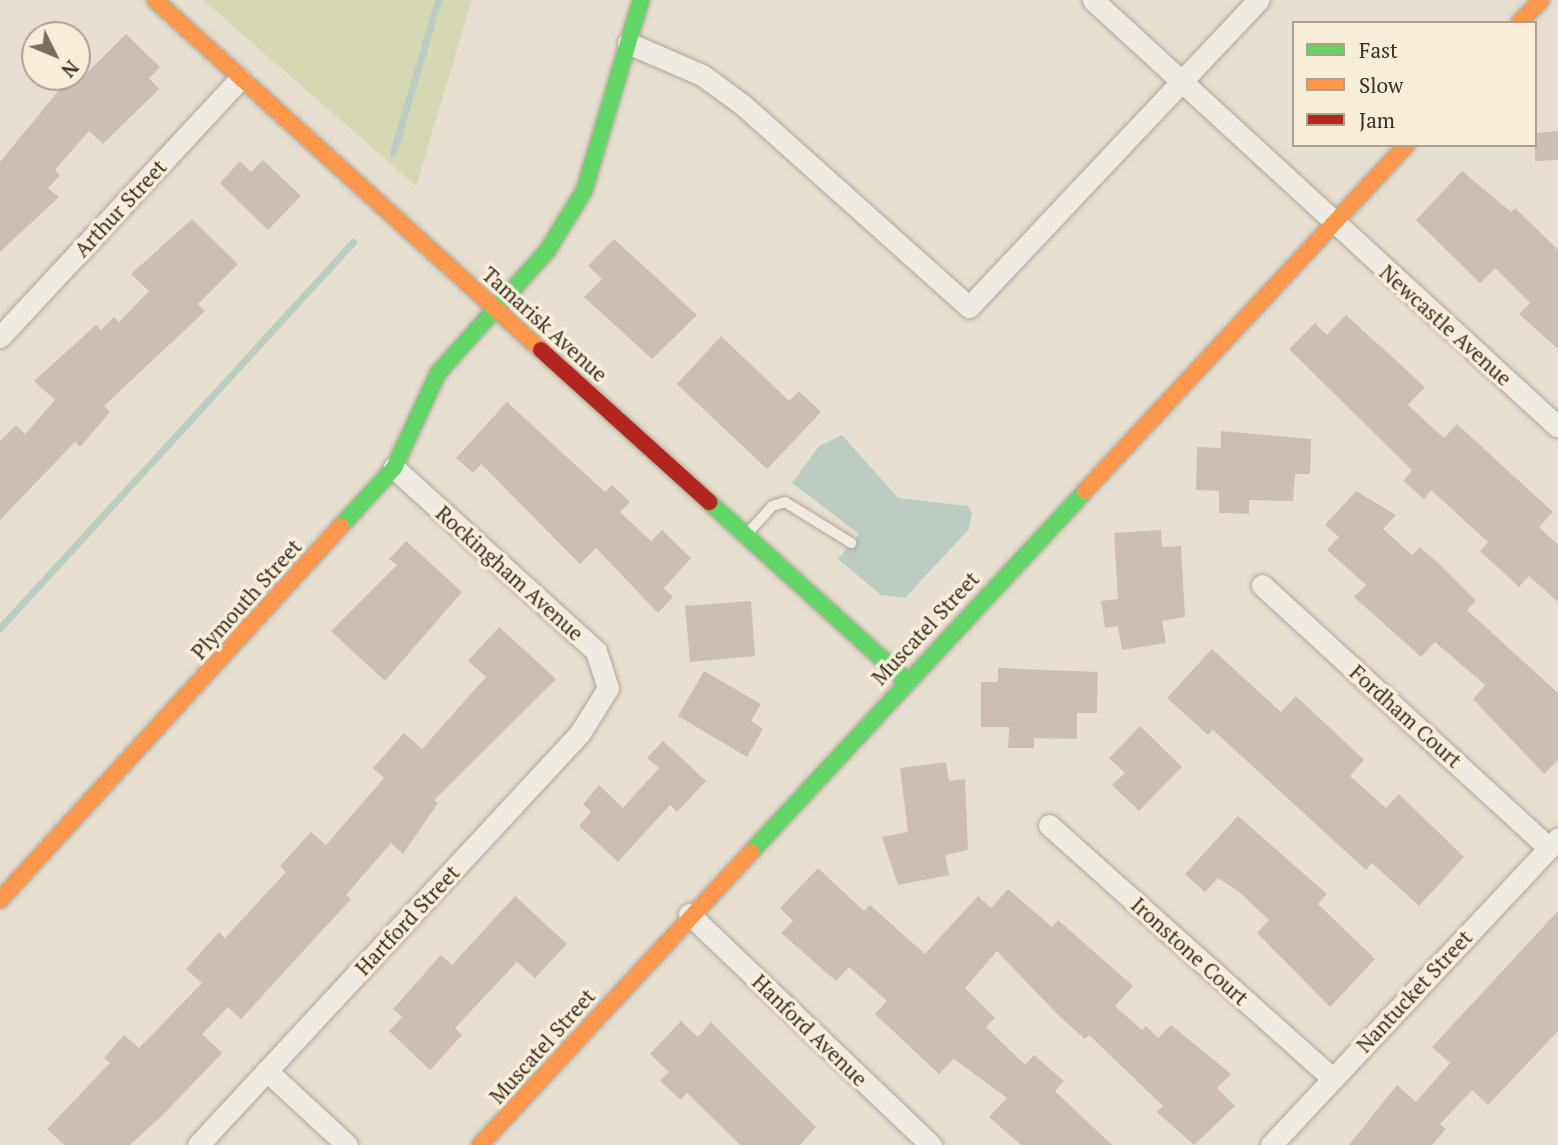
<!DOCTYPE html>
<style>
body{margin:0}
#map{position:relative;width:1558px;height:1145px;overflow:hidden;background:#e7e0d1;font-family:"PT Serif",serif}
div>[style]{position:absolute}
.green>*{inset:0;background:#d6d7b3}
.water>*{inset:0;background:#bcccc2}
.stream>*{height:7px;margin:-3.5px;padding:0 3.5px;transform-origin:3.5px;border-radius:3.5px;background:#bcccc2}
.building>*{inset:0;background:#cbbfb2}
.roads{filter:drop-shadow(0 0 2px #ada599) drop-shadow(0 0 2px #ada599)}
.lane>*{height:10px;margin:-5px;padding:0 5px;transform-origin:5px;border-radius:5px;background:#efebe3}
.street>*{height:21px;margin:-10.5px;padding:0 10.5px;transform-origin:10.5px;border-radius:10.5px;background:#efebe3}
.fast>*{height:16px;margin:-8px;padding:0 8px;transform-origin:8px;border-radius:8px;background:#63d668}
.slow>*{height:16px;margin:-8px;padding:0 8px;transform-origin:8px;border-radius:8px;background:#ff974d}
.jam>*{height:16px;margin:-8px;padding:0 8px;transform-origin:8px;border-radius:8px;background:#b3261e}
span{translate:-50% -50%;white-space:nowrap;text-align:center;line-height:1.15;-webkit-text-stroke:7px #f7eed8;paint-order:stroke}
.street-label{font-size:21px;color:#3d2e20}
.legend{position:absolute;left:1292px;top:21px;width:245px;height:126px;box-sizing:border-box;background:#f7eed8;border:2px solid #ada18e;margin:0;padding:9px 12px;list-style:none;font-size:21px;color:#3d2e20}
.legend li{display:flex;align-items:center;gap:14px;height:35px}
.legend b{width:35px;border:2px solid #ada18e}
.north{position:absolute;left:21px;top:21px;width:70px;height:70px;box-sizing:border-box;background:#f7eed8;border:2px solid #ada18e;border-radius:50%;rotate:133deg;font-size:19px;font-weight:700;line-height:28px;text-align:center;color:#3d2e20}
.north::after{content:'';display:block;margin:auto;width:24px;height:32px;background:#786c5e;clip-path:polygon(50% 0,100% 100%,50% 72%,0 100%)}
</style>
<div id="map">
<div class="green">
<div style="clip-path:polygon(203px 0,472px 0,416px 186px)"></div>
</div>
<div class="water">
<div style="clip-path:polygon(842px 435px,898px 498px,968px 506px,972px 513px,969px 529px,905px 598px,881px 595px,838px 559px,859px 534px,792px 483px,819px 446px)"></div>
</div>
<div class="stream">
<div style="left:393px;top:153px;width:159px;rotate:-73.6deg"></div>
<div style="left:0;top:628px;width:523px;rotate:-47.56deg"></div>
</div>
<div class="building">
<div style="clip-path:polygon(126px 34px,160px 67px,149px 78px,159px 89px,103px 144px,89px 131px,55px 170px,60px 175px,48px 188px,59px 197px,0 252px,0 162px,68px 79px,75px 85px)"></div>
<div style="clip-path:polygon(1558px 131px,1558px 160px,1535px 161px,1535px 133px)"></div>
<div style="clip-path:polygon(263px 160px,301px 196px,268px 230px,220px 183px,240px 161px,251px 172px)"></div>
<div style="clip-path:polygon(1462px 171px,1511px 212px,1515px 208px,1558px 250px,1558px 349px,1519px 314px,1530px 303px,1495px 268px,1480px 283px,1416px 220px)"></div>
<div style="clip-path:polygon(192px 219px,238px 264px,198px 304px,205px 311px,104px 406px,110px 412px,80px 447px,75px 442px,0 520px,0 441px,16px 425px,25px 434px,55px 400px,34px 381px,96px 325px,101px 330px,114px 317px,119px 322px,149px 291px,131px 274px)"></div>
<div style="clip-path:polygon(614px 239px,697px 315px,652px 359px,584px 297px,602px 279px,588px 266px)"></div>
<div style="clip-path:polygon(1346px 315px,1425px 387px,1408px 405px,1444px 438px,1457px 424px,1553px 512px,1539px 527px,1558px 545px,1558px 602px,1529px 576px,1519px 587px,1480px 551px,1488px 542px,1431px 490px,1424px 499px,1403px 481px,1412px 470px,1289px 349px,1315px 323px,1327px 335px)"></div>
<div style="clip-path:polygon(721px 336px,789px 401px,799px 391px,821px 412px,767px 469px,677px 384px)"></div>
<div style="clip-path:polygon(507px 402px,605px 492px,612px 485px,630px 502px,620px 512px,651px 541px,662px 530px,691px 558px,664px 588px,673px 597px,658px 613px,596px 548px,580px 564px,481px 464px,473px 473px,456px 458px)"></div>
<div style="clip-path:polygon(1221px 431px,1311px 439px,1310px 474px,1295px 474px,1293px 501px,1249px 500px,1249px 514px,1219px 513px,1219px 491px,1196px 490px,1197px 447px,1221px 448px)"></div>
<div style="clip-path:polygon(1356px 491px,1396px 515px,1383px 529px,1412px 555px,1420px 547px,1438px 563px,1476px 601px,1467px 610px,1558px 693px,1558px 760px,1544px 774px,1473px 699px,1485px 685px,1435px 642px,1421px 657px,1354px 597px,1366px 585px,1327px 550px,1339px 537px,1325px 525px)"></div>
<div style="clip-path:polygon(1161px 530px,1162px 547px,1181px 546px,1185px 617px,1162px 621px,1166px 643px,1122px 650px,1118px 626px,1105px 628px,1101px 601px,1118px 599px,1114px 533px)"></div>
<div style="clip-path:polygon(406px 541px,462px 592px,385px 681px,331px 631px,397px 565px,389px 559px)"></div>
<div style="clip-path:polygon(751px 601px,755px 656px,690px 662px,685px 606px)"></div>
<div style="clip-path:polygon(499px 627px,556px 679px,434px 800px,438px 803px,403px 854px,391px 843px,346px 895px,351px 899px,241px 1019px,228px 1007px,202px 1034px,222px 1053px,163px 1115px,130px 1145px,64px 1145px,47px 1129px,110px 1063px,104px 1058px,124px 1035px,139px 1048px,202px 983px,186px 969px,219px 932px,225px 938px,286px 872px,280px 866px,311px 832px,326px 845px,384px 778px,373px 768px,404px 733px,422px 749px,486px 677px,468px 661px)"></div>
<div style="clip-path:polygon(1212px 649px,1281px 712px,1296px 696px,1364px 760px,1350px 776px,1386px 808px,1399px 794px,1464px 857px,1419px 906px,1372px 863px,1366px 870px,1213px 730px,1208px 735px,1167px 698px)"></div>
<div style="clip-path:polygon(998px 668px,1098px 672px,1097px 713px,1077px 713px,1077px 739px,1034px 738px,1034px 748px,1008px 748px,1009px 727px,981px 727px,981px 682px,998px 682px)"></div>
<div style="clip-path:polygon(704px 671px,761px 704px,751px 721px,763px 729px,747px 757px,678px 716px)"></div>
<div style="clip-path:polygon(1140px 726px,1182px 767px,1139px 811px,1112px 785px,1125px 773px,1109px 758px)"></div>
<div style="clip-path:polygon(663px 741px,706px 781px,677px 812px,670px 805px,618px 862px,579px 826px,591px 812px,583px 804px,599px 785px,623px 808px,659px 768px,647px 758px)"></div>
<div style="clip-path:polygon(946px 762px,949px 781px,965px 779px,968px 850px,945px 855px,949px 875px,898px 885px,882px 837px,908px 832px,900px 768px)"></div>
<div style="clip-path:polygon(1238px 816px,1327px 894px,1318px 904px,1375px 959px,1330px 1007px,1257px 933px,1269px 920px,1239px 892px,1218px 878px,1205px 892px,1185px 874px)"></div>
<div style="clip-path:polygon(818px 868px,864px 911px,870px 905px,925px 954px,978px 896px,991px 908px,1008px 889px,1052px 927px,1058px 920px,1133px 986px,1115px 1006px,1142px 1030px,1146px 1026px,1158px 1038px,1171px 1025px,1231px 1074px,1217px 1088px,1235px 1106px,1194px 1145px,1157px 1112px,1163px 1106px,1089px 1035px,1085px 1039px,1059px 1016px,997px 951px,965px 988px,995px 1018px,986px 1027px,1025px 1065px,1034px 1055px,1064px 1081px,1055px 1091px,1112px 1145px,1021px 1145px,989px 1117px,1007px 1098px,954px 1059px,939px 1074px,875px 1014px,887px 1001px,849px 967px,836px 981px,781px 933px,793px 921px,780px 908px)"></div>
<div style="clip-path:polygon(515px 896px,567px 944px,535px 978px,517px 962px,455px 1028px,462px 1035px,430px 1070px,389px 1031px,402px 1017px,393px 1009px,441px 955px,452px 965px)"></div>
<div style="clip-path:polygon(1558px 911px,1558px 1031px,1488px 1105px,1472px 1090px,1440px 1124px,1446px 1129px,1432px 1145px,1349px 1145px,1397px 1085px,1416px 1102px,1450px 1063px,1432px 1047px)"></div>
<div style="clip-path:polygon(681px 1021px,698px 1037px,711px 1022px,816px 1127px,800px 1145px,740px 1145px,687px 1093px,681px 1100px,660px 1081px,669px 1072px,650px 1054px)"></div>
</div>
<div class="roads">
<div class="lane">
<div style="left:748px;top:533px;width:36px;rotate:-48deg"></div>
<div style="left:772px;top:506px;width:14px;rotate:-17deg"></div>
<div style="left:785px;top:502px;width:78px;rotate:31.8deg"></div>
</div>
<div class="street">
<div style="left:1093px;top:0;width:631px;rotate:42.56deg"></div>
<div style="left:628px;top:43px;width:81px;rotate:23.4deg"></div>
<div style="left:702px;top:75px;width:51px;rotate:36.2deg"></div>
<div style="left:743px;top:105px;width:303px;rotate:41.8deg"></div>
<div style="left:969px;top:307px;width:422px;rotate:-46.7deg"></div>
<div style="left:0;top:337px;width:352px;rotate:-47.1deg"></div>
<div style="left:1262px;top:585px;width:389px;rotate:42.5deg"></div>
<div style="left:1049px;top:825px;width:380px;rotate:41.8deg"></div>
<div style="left:689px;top:914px;width:335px;rotate:43.7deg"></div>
<div style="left:267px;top:1071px;width:109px;rotate:42.8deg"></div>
<div style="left:198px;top:1145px;width:562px;rotate:-47.16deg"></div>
<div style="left:580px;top:733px;width:53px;rotate:-58.1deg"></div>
<div style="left:608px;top:688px;width:39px;rotate:-108deg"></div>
<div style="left:596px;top:651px;width:273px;rotate:-137.8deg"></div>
<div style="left:1271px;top:1145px;width:420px;rotate:-46.9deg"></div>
</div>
<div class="fast">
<div style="left:709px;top:502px;width:265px;rotate:42.2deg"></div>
<div style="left:341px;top:526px;width:79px;rotate:-47.6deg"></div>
<div style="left:394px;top:468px;width:105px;rotate:-65.1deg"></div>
<div style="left:438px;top:373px;width:164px;rotate:-48.2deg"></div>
<div style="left:547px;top:251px;width:70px;rotate:-58.3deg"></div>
<div style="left:584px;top:191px;width:199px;rotate:-73.4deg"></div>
<div style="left:751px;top:852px;width:492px;rotate:-47.2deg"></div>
</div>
<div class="slow">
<div style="left:155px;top:0;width:521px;rotate:42.2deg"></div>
<div style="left:1519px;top:23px;width:32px;rotate:-46deg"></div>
<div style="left:1085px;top:491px;width:472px;rotate:-47.1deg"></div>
<div style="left:0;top:900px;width:506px;rotate:-47.64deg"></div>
<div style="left:480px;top:1145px;width:399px;rotate:-47.2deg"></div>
</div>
<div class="jam">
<div style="left:541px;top:350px;width:227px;rotate:42.1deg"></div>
</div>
</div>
<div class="street-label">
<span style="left:120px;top:208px;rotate:-47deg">Arthur Street</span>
<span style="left:545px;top:324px;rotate:42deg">Tamarisk Avenue</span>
<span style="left:1446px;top:325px;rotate:42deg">Newcastle Avenue</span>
<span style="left:510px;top:573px;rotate:42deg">Rockingham Avenue</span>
<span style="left:246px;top:599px;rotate:-48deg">Plymouth Street</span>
<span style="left:925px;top:628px;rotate:-47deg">Muscatel Street</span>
<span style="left:1406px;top:716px;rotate:42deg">Fordham Court</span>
<span style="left:407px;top:920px;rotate:-47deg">Hartford Street</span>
<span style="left:1190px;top:951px;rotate:42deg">Ironstone Court</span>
<span style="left:1414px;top:991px;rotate:-47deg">Nantucket Street</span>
<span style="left:810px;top:1030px;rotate:44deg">Hanford Avenue</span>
<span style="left:542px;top:1046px;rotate:-48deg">Muscatel Street</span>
</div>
<ul class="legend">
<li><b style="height:9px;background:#63d668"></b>Fast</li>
<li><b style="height:9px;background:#ff974d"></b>Slow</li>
<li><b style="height:9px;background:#b3261e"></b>Jam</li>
</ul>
<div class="north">N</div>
</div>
